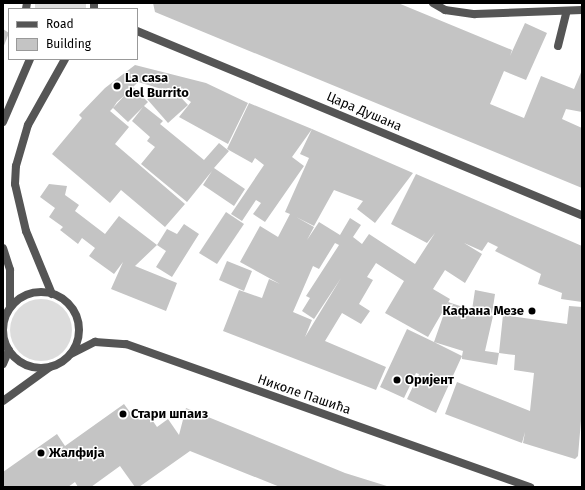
<!DOCTYPE html>
<meta charset="utf-8">
<style>
body{margin:0}
#map{position:relative;width:585px;height:490px;overflow:hidden;background:#fff;font-family:"Fira Sans",sans-serif}
div>[style]{position:absolute}
.green>*{inset:0;background:#dcdcdc}
.round{border-radius:50%}
.building>*{inset:0;background:#c4c4c4}
.service>*{height:8px;margin:-4px;padding:0 4px;transform-origin:4px;border-radius:4px;background:#555}
.tertiary>*{height:8px;margin:-4px;padding:0 4px;transform-origin:4px;border-radius:4px;background:#555}
.tertiary>.ring{margin:-4px;padding:0;box-sizing:content-box;background:none;border:8px solid #555;border-radius:50%}
.dots>*{width:11px;height:11px;translate:-50% -50%;box-sizing:border-box;border:2px solid #fff;border-radius:50%}
span{translate:-50% -50%;white-space:nowrap;text-align:center;line-height:1.15;-webkit-text-stroke:3px #fff;paint-order:stroke}
.poi-label{font-size:13px;color:#000;font-weight:700}
.left{translate:0 -50%;text-align:left}
.right{translate:-100% -50%;text-align:right}
.street-label{font-size:13px;color:#000}
.frame{position:absolute;inset:0;border:4px solid #000;pointer-events:none}
.legend{position:absolute;left:8px;top:8px;width:130px;height:52px;box-sizing:border-box;background:#fff;border:1px solid #999;margin:0;padding:5px 7px;list-style:none;font-size:12px;color:#000}
.legend li{display:flex;align-items:center;gap:8px;height:20px}
.legend b{width:20px;border:1px solid #999}
</style>
<div id="map">
<div class="green">
<div style="clip-path:polygon(35px 3px,86px 3px,86px 9px,35px 9px)"></div>
<div class="round" style="left:10px;top:299px;width:62px;height:62px"></div>
</div>
<div class="building">
<div style="clip-path:polygon(153px 3px,398px 3px,512px 50px,510px 56px,525px 23px,547px 33px,526px 80px,504px 71px,490px 104px,524px 118px,541px 76px,574px 89px,582px 70px,582px 112px,566px 109px,562px 119px,582px 128px,582px 188px,155px 12px)"></div>
<div style="clip-path:polygon(3px 29px,9px 33px,3px 48px)"></div>
<div style="clip-path:polygon(135px 65px,206px 83px,248px 103px,228px 144px,179px 117px,191px 102px,176px 91px,178px 88px,165px 90px,138px 82px,133px 87px,148px 102px,144px 106px,163px 121px,160px 124px,204px 160px,219px 143px,229px 151px,214px 168px,245px 189px,234px 206px,203px 185px,212px 171px,187px 202px,141px 164px,155px 147px,147px 141px,150px 137px,132px 121px,143px 107px,128px 122px,113px 108px,125px 95px,117px 102px,113px 108px,110px 111px,129px 127px,115px 144px,185px 204px,165px 227px,121px 190px,110px 203px,52px 154px,82px 118px,79px 115px,105px 88px)"></div>
<div style="clip-path:polygon(173px 89px,188px 105px,168px 123px,147px 99px)"></div>
<div style="clip-path:polygon(evenodd,249px 103px,312px 129px,413px 173px,375px 223px,357px 209px,363px 201px,334px 190px,314px 226px,296px 217px,314px 227px,307px 240px,319px 222px,340px 235px,350px 218px,361px 225px,353px 237px,362px 244px,369px 234px,415px 264px,435px 233px,427px 243px,391px 224px,416px 174px,582px 246px,582px 302px,561px 299px,562px 293px,538px 284px,541px 274px,495px 251px,498px 247px,488px 242px,482px 251px,464px 243px,482px 254px,465px 283px,445px 270px,433px 289px,450px 299px,428px 337px,385px 313px,404px 281px,376px 263px,367px 277px,373px 280px,359px 304px,370px 311px,361px 324px,342px 313px,325px 341px,386px 367px,376px 390px,223px 331px,239px 290px,262px 298px,269px 279px,280px 284px,240px 262px,260px 226px,278px 237px,290px 214px,285px 212px,309px 158px,300px 154px,312px 129px,292px 157px,304px 166px,265px 222px,253px 214px,261px 203px,256px 200px,242px 221px,231px 214px,264px 165px,255px 158px,252px 163px,227px 149px,249px 103px,335px 243px,339px 245px,306px 296px,310px 298px,302px 311px,314px 319px,341px 278px,305px 337px,312px 320px,293px 312px,313px 266px,319px 269px,335px 243px)"></div>
<div style="clip-path:polygon(49px 184px,67px 186px,65px 195px,79px 205px,75px 211px,105px 234px,119px 216px,157px 245px,135px 266px,177px 283px,166px 311px,111px 289px,123px 262px,114px 274px,89px 256px,95px 248px,82px 238px,78px 244px,60px 230px,63px 227px,49px 217px,55px 208px,40px 197px)"></div>
<div style="clip-path:polygon(226px 212px,244px 224px,217px 264px,199px 253px)"></div>
<div style="clip-path:polygon(184px 224px,199px 234px,172px 277px,156px 267px,166px 251px,157px 245px,167px 229px,177px 234px)"></div>
<div style="clip-path:polygon(227px 261px,252px 271px,244px 291px,219px 280px)"></div>
<div style="clip-path:polygon(475px 290px,495px 294px,492px 314px,474px 310px,493px 316px,485px 351px,499px 353px,497px 365px,462px 359px,462px 356px,436px 413px,407px 399px,419px 374px,416px 373px,404px 398px,380px 387px,407px 329px,434px 342px,462px 356px,463px 351px,434px 342px,448px 302px,472px 310px)"></div>
<div style="clip-path:polygon(569px 306px,582px 307px,582px 409px,578px 456px,575px 459px,523px 443px,525px 432px,522px 443px,445px 414px,457px 382px,530px 411px,534px 373px,514px 370px,515px 355px,499px 353px,503px 315px,567px 324px)"></div>
<div style="clip-path:polygon(124px 404px,135px 419px,146px 411px,157px 427px,168px 419px,179px 435px,186px 408px,345px 473px,390px 487px,280px 487px,190px 451px,139px 487px,135px 487px,120px 466px,91px 487px,78px 487px,75px 482px,68px 487px,3px 487px,3px 472px,57px 434px,65px 446px)"></div>
</div>
<div class="service">
<div style="left:433px;top:3px;width:14px;rotate:30deg"></div>
<div style="left:445px;top:10px;width:30px;rotate:8deg"></div>
<div style="left:475px;top:14px;width:107px;rotate:-2.1deg"></div>
<div style="left:558px;top:46px;width:36px;rotate:-76deg"></div>
</div>
<div class="tertiary">
<div style="left:26px;top:9px;width:6px;rotate:-81deg"></div>
<div style="left:94px;top:9px;width:6px;rotate:-90deg"></div>
<div style="left:137px;top:31px;width:482px;rotate:22.5deg"></div>
<div style="left:3px;top:122px;width:69px;rotate:-66.8deg"></div>
<div style="left:3px;top:248px;width:23px;rotate:72deg"></div>
<div style="left:10px;top:270px;width:37px;rotate:90deg"></div>
<div class="ring" style="left:3px;top:292px;width:68px;height:68px"></div>
<div style="left:52px;top:294px;width:68px;rotate:-112.4deg"></div>
<div style="left:26px;top:231px;width:48px;rotate:-103.2deg"></div>
<div style="left:15px;top:184px;width:18px;rotate:-87deg"></div>
<div style="left:16px;top:166px;width:43px;rotate:-73.7deg"></div>
<div style="left:28px;top:125px;width:76px;rotate:-60.7deg"></div>
<div style="left:71px;top:354px;width:27px;rotate:-27deg"></div>
<div style="left:95px;top:342px;width:31px;rotate:4deg"></div>
<div style="left:126px;top:344px;width:429px;rotate:19.5deg"></div>
<div style="left:3px;top:364px;width:15px;rotate:-67deg"></div>
<div style="left:3px;top:401px;width:58px;rotate:-35.9deg"></div>
</div>
<div class="dots">
<div style="left:117px;top:86px;background:#000"></div>
<div style="left:532px;top:311px;background:#000"></div>
<div style="left:397px;top:380px;background:#000"></div>
<div style="left:123px;top:414px;background:#000"></div>
<div style="left:41px;top:453px;background:#000"></div>
</div>
<div class="poi-label">
<span class="left" style="left:125px;top:86px">La casa<br>del Burrito</span>
<span class="right" style="left:524px;top:311px">Кафана Мезе</span>
<span class="left" style="left:405px;top:380px">Оријент</span>
<span class="left" style="left:131px;top:414px">Стари шпаиз</span>
<span class="left" style="left:49px;top:453px">Жалфија</span>
</div>
<div class="street-label">
<span style="left:364px;top:112px;rotate:23deg">Цара Душана</span>
<span style="left:304px;top:395px;rotate:19deg">Николе Пашића</span>
</div>
<div class="frame"></div>
<ul class="legend">
<li><b style="height:5px;background:#555"></b>Road</li>
<li><b style="height:11px;background:#c4c4c4"></b>Building</li>
</ul>
</div>
